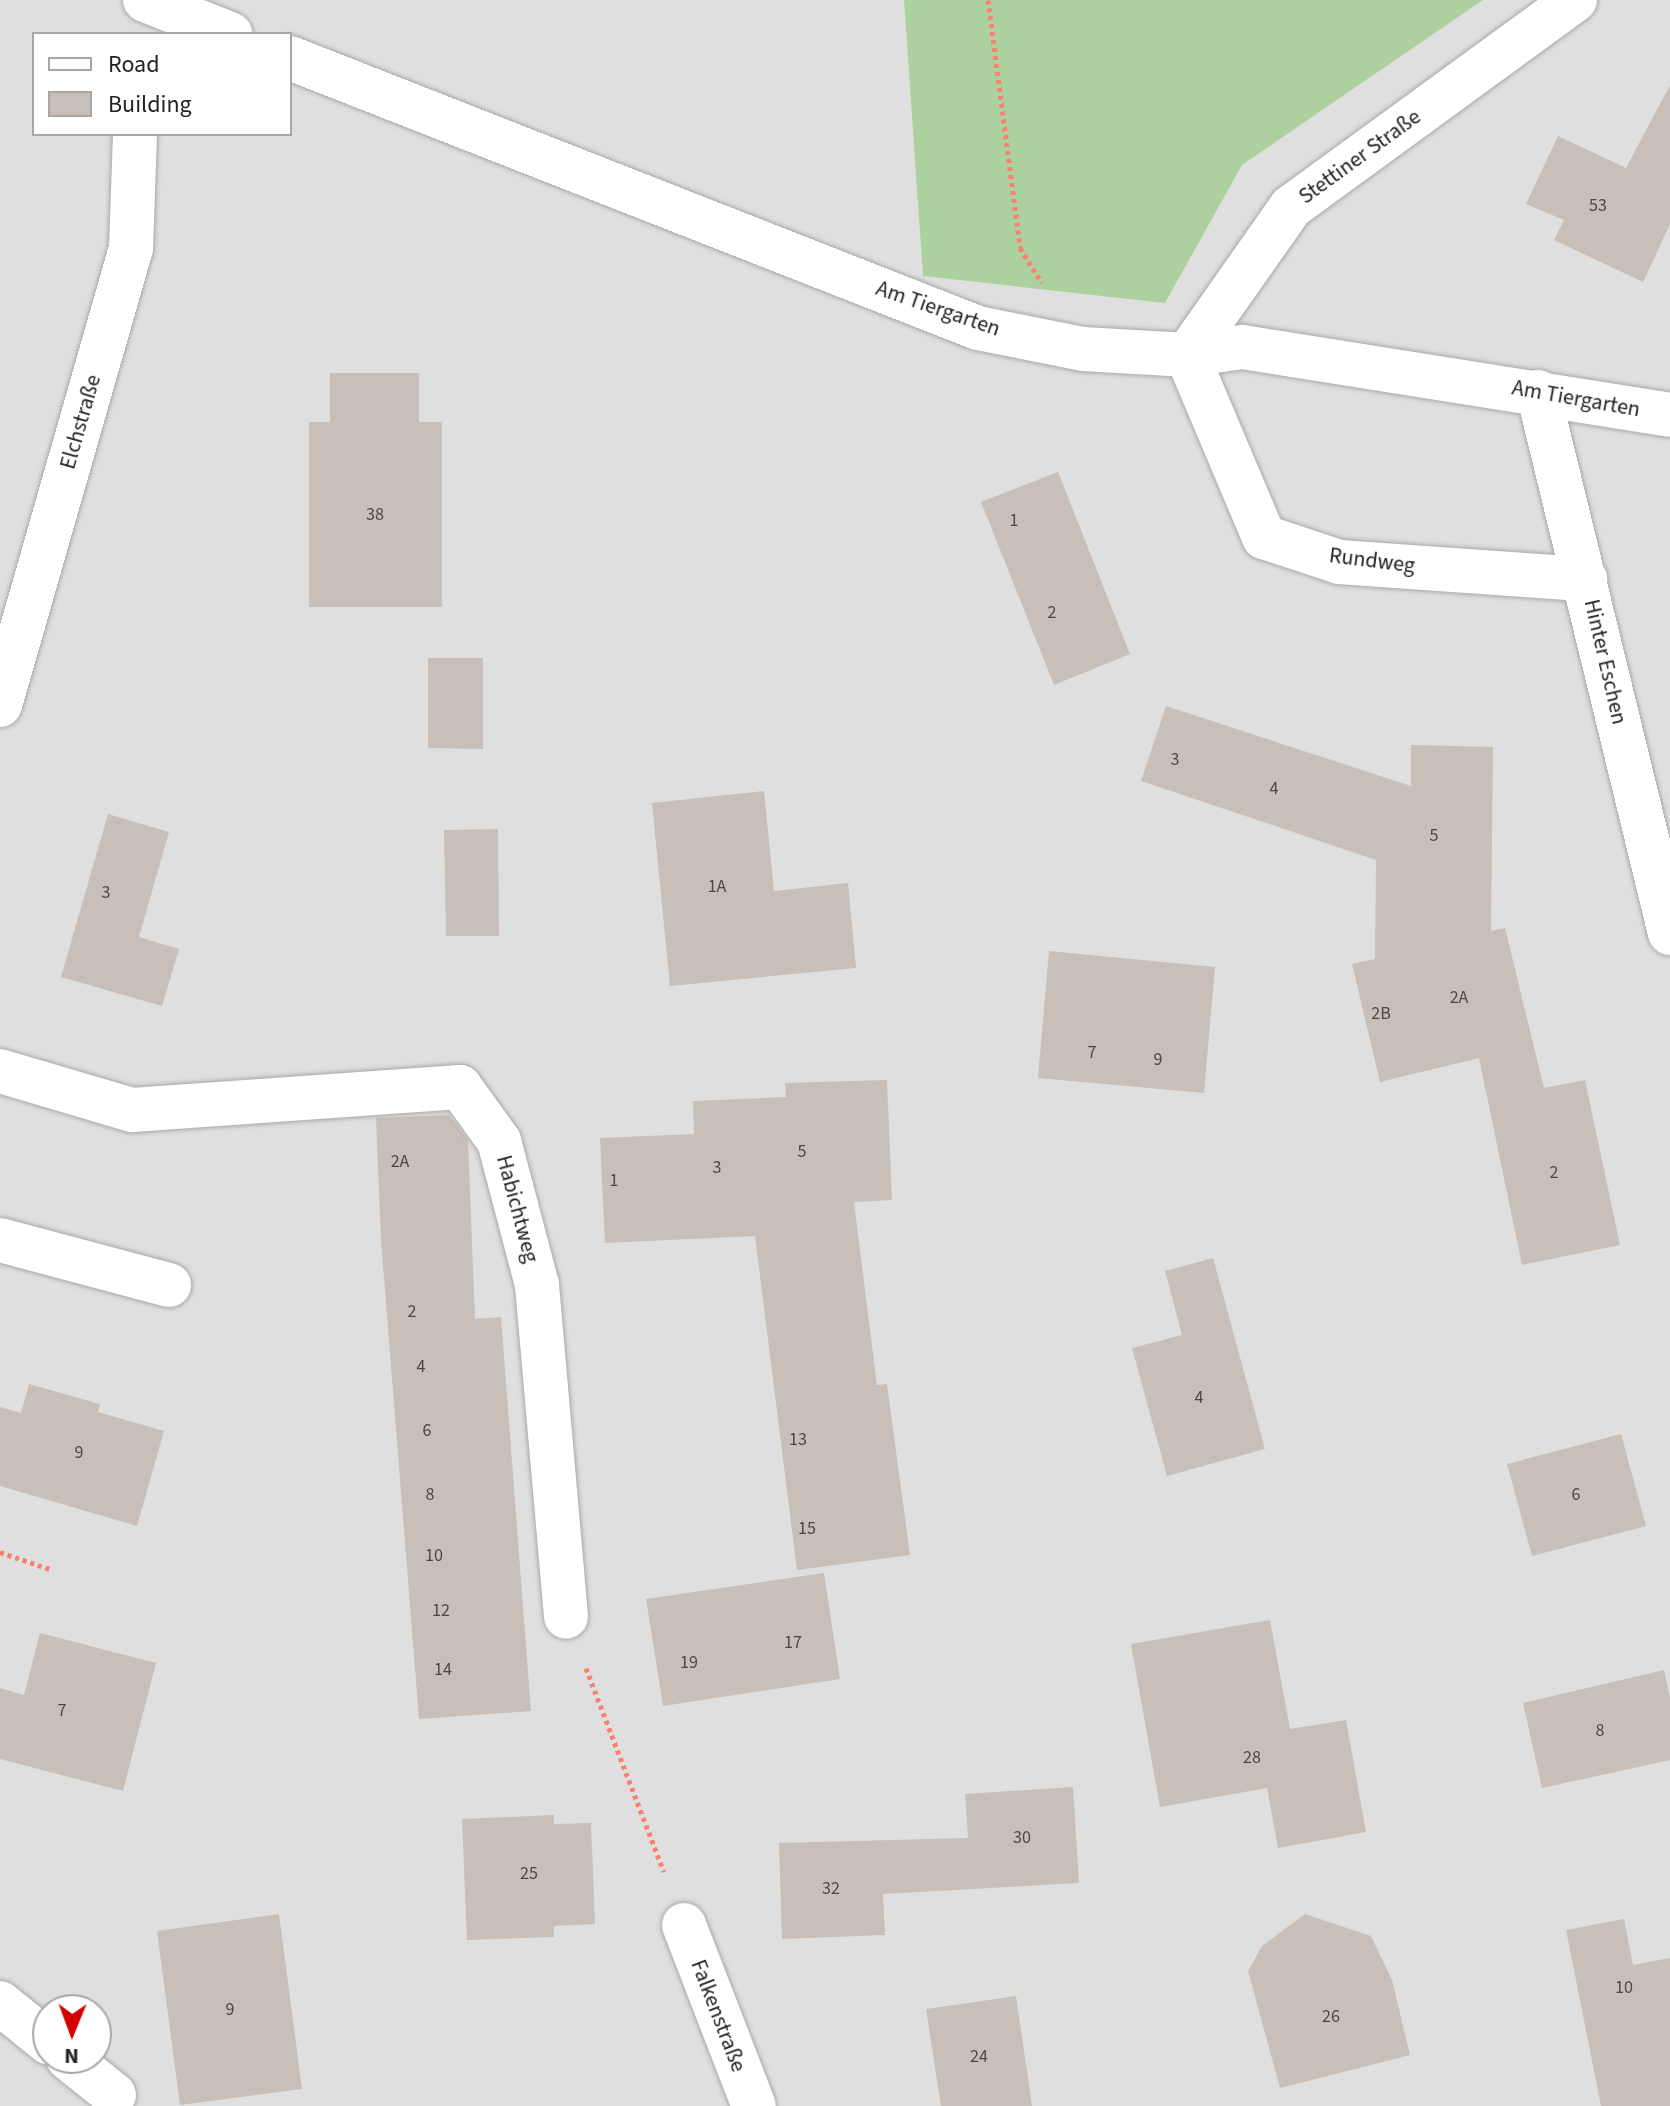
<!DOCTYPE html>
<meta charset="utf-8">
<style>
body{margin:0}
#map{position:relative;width:1670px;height:2106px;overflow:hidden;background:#f2efe9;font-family:"Source Sans 3",sans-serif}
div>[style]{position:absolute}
.residential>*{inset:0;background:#e0dfdf}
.forest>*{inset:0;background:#add19e}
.building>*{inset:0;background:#c7bfb8}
.path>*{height:5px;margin-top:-2.5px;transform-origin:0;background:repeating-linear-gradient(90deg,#fa8072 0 4px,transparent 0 8px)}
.roads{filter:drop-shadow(0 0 2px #a9a9a9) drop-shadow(0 0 2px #a9a9a9)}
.minor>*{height:44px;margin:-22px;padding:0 22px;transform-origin:22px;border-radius:22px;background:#fff}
span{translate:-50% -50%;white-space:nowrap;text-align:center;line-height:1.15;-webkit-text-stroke:7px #fff;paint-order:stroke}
.number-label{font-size:18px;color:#4b4948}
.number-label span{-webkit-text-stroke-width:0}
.street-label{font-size:22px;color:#222}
.legend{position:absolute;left:32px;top:32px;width:260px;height:104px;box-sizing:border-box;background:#fff;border:2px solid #a7a7a7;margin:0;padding:10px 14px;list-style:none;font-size:24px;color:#222}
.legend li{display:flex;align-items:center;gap:16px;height:40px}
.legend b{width:40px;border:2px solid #a7a7a7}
.north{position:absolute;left:32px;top:1994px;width:80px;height:80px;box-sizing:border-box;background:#fff;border:2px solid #a7a7a7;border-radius:50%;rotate:181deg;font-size:22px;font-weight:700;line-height:32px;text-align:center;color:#222}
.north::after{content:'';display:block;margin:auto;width:28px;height:36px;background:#d40000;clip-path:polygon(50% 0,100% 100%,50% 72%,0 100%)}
</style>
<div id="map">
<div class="residential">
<div style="clip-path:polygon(evenodd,0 0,1670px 0,1670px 2106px,0 2106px,0 0,34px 34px,290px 34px,290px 134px,34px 134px,34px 34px,0 0,48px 2010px,96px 2010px,96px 2058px,48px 2058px,48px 2010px)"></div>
</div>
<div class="forest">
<div style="clip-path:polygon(904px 0,1483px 0,1242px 165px,1165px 303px,923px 276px)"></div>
</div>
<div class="building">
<div style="clip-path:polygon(1670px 85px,1670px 224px,1643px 282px,1554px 240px,1564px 220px,1526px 204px,1558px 136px,1626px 168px)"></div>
<div style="clip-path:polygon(330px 373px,419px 373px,419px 422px,442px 422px,442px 607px,309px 607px,309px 422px,330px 422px)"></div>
<div style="clip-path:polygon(1058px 472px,1130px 654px,1054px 685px,981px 502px)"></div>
<div style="clip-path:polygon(428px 658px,483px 658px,483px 749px,428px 748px)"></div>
<div style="clip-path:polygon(1166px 706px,1411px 786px,1411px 745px,1493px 747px,1491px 931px,1505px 928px,1544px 1088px,1585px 1080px,1620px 1245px,1522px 1265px,1479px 1058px,1380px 1082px,1352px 964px,1375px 959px,1376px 860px,1141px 781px)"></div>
<div style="clip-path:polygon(764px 791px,774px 891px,848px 883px,856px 968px,670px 986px,652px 803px)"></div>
<div style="clip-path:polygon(108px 814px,169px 832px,139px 937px,179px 949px,162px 1006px,61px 977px)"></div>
<div style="clip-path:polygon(498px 829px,499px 936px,446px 936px,444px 830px)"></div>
<div style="clip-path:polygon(1049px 951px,1215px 967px,1204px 1093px,1038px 1078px)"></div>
<div style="clip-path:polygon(887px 1080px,892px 1200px,854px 1202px,877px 1385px,887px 1384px,910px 1555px,797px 1570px,755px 1236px,605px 1243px,600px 1138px,694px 1134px,693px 1101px,786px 1097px,785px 1083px)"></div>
<div style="clip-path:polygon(449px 1115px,468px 1140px,475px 1319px,501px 1317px,531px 1711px,419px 1719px,381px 1240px,376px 1118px)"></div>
<div style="clip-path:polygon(1213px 1258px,1265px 1449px,1167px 1476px,1132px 1348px,1182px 1335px,1165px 1271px)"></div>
<div style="clip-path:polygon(29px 1384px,100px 1404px,98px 1412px,164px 1431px,137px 1526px,0 1486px,0 1407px,21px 1413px)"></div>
<div style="clip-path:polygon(1621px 1434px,1646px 1526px,1532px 1556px,1507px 1464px)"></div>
<div style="clip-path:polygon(824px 1573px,840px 1679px,663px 1706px,646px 1599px)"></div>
<div style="clip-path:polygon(1270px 1620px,1290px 1729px,1346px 1720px,1366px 1832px,1278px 1848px,1267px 1788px,1160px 1807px,1131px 1644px)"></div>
<div style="clip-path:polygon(40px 1633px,156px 1663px,123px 1791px,0 1759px,0 1688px,24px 1695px)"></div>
<div style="clip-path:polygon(1664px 1670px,1670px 1698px,1670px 1760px,1542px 1788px,1523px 1703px)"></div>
<div style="clip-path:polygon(1073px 1787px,1079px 1883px,883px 1894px,885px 1935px,782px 1939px,779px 1843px,968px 1838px,965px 1794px)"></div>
<div style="clip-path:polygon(554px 1815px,554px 1824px,591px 1823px,595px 1924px,554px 1926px,554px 1937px,467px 1940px,462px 1819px)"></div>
<div style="clip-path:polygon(279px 1914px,302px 2089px,180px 2105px,157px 1931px)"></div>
<div style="clip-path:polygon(1305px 1914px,1371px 1936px,1392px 1980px,1410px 2055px,1280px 2088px,1248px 1971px,1262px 1946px)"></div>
<div style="clip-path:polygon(1624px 1919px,1633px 1965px,1670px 1958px,1670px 2106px,1601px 2106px,1566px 1930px)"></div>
<div style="clip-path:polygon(1016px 1996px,1032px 2106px,941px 2106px,926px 2009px)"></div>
</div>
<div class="path">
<div style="left:988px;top:0;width:250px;rotate:82.6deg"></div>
<div style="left:1020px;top:248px;width:41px;rotate:57.8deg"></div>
<div style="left:0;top:1552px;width:53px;rotate:18.8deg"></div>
<div style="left:586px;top:1668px;width:218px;rotate:69.1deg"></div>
</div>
<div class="roads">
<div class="minor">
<div style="left:145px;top:0;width:92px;rotate:21.8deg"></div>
<div style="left:1575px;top:0;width:351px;rotate:143.9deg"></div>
<div style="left:1291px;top:207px;width:181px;rotate:125.1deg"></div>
<div style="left:1187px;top:355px;width:198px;rotate:67.1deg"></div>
<div style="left:1264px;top:537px;width:79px;rotate:18.4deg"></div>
<div style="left:1339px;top:562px;width:247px;rotate:4deg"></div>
<div style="left:290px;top:58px;width:739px;rotate:21.43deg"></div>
<div style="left:978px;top:328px;width:107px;rotate:11.3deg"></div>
<div style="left:1083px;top:349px;width:104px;rotate:3.3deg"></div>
<div style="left:1187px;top:355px;width:56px;rotate:-8.3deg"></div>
<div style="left:1242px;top:347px;width:433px;rotate:9deg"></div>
<div style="left:1538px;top:392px;width:557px;rotate:76.29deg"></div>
<div style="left:0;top:705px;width:474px;rotate:-74deg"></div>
<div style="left:131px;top:249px;width:115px;rotate:-88deg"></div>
<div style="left:0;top:1071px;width:138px;rotate:16.5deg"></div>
<div style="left:132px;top:1110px;width:329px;rotate:-4deg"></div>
<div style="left:460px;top:1087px;width:67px;rotate:54.2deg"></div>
<div style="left:499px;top:1141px;width:149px;rotate:75.2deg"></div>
<div style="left:537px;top:1285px;width:333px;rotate:85deg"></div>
<div style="left:0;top:1240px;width:175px;rotate:14.9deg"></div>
<div style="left:684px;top:1925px;width:194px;rotate:68.9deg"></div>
<div style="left:0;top:2003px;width:62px;rotate:39.1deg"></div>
<div style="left:68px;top:2058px;width:59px;rotate:38.8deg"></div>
</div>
</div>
<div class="number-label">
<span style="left:1598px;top:206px">53</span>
<span style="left:375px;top:515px">38</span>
<span style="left:1014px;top:521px">1</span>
<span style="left:1052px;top:613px">2</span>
<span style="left:1175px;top:760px">3</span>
<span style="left:1274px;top:789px">4</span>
<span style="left:1434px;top:836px">5</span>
<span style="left:717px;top:887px">1A</span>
<span style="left:106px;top:893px">3</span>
<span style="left:1459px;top:998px">2A</span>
<span style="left:1381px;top:1014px">2B</span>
<span style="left:1092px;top:1053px">7</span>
<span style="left:1158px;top:1060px">9</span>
<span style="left:802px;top:1152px">5</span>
<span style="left:400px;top:1162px">2A</span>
<span style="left:717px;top:1168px">3</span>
<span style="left:1554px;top:1173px">2</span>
<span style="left:614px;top:1181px">1</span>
<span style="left:412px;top:1312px">2</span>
<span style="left:421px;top:1367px">4</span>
<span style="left:1199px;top:1398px">4</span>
<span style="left:427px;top:1431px">6</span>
<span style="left:798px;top:1440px">13</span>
<span style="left:79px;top:1453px">9</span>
<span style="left:430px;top:1495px">8</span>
<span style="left:1576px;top:1495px">6</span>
<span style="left:807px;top:1529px">15</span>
<span style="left:434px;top:1556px">10</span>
<span style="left:441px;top:1611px">12</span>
<span style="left:793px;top:1643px">17</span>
<span style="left:689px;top:1663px">19</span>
<span style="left:443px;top:1670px">14</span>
<span style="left:62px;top:1711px">7</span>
<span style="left:1600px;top:1731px">8</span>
<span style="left:1252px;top:1758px">28</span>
<span style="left:1022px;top:1838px">30</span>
<span style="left:529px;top:1874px">25</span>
<span style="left:831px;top:1889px">32</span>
<span style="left:1624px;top:1988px">10</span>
<span style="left:230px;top:2010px">9</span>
<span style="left:1331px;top:2017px">26</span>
<span style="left:979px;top:2057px">24</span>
</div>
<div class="street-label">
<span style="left:1360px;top:157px;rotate:-36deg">Stettiner Straße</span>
<span style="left:938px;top:309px;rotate:19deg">Am Tiergarten</span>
<span style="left:1576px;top:399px;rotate:10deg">Am Tiergarten</span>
<span style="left:81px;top:422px;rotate:-74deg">Elchstraße</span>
<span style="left:1372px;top:561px;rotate:7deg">Rundweg</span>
<span style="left:1605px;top:662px;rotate:77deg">Hinter Eschen</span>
<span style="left:517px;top:1209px;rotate:75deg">Habichtweg</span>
<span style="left:718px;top:2016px;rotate:69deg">Falkenstraße</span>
</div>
<ul class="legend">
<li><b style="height:10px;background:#fff"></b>Road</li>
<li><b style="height:22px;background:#c7bfb8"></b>Building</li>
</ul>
<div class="north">N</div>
</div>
